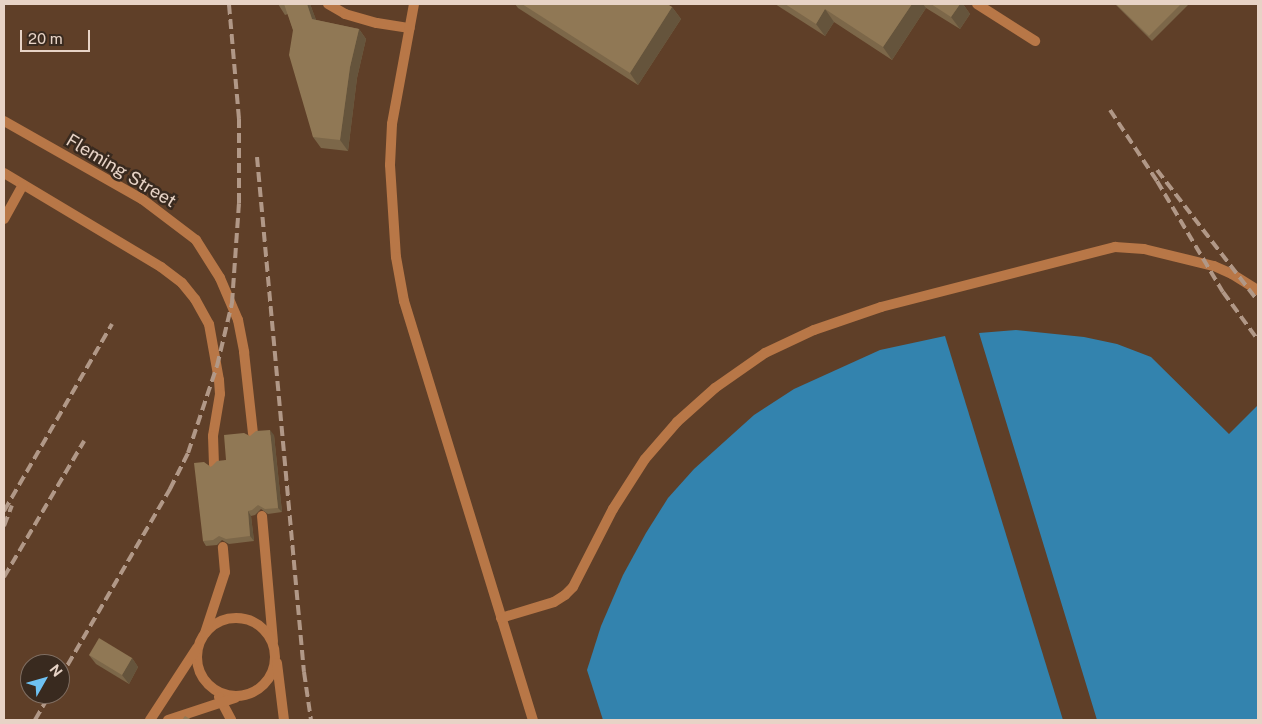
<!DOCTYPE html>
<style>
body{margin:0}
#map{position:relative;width:1262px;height:724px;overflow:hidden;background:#5f3f28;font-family:"Public Sans",sans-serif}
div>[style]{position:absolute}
.water>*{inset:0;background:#3383ae}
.lane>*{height:10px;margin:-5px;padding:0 5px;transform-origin:5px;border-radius:5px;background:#b87747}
.lane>.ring{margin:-5px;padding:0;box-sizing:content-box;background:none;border:10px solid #b87747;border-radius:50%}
.rail>*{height:4px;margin-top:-2px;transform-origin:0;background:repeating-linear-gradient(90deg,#b19887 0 10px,transparent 0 15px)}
.wall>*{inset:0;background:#7c6749}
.shaded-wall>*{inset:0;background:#65543c}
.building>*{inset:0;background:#907855}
span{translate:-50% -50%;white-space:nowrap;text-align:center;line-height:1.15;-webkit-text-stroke:5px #392a1f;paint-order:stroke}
.street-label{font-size:18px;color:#e7d3c6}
.frame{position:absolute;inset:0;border:5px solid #e7d3c6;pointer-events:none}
.north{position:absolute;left:20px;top:654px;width:50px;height:50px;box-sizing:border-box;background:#392a1f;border:1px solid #7f6e62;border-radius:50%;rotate:52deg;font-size:14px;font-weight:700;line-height:20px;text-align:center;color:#e7d3c6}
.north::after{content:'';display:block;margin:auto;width:18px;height:22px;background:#6ec2f3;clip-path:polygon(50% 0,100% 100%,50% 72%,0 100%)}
.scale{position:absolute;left:20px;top:30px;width:70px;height:22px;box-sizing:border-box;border:2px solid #e7d3c6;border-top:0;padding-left:6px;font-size:15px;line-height:18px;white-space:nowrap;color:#e7d3c6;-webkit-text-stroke:4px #392a1f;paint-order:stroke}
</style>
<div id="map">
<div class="water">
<div style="clip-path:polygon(1016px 330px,1084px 337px,1117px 344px,1151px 357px,1229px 434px,1258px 405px,1258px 720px,1097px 720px,979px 333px)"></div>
<div style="clip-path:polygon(945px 336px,1063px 720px,603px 720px,587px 670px,601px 626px,623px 575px,646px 533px,668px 498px,694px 469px,754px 415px,794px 389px,880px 350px)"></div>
</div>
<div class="lane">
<div style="left:328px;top:4px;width:20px;rotate:30deg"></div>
<div style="left:345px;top:14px;width:33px;rotate:16deg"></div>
<div style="left:377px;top:23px;width:33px;rotate:9deg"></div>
<div style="left:414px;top:4px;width:122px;rotate:100.4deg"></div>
<div style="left:392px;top:124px;width:41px;rotate:92.8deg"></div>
<div style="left:390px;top:165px;width:92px;rotate:86.3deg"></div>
<div style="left:396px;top:257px;width:45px;rotate:79.7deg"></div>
<div style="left:404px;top:301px;width:438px;rotate:72.9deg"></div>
<div style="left:977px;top:4px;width:69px;rotate:32.5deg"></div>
<div style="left:4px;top:121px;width:159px;rotate:29.5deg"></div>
<div style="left:142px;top:199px;width:68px;rotate:37.2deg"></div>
<div style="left:196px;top:240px;width:45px;rotate:57.7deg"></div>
<div style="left:220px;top:278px;width:46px;rotate:66.8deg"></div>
<div style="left:238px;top:320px;width:33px;rotate:79deg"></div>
<div style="left:244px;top:352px;width:82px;rotate:83.7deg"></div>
<div style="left:4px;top:173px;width:183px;rotate:30.9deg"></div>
<div style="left:161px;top:267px;width:26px;rotate:37deg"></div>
<div style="left:182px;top:283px;width:21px;rotate:51deg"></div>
<div style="left:195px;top:299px;width:29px;rotate:61deg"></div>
<div style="left:209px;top:324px;width:57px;rotate:79.9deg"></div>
<div style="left:219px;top:380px;width:14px;rotate:86deg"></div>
<div style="left:220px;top:394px;width:43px;rotate:99.5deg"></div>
<div style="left:213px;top:436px;width:29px;rotate:88deg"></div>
<div style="left:4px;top:219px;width:39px;rotate:-61deg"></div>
<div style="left:262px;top:516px;width:126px;rotate:85deg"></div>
<div style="left:501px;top:618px;width:55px;rotate:-16.8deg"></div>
<div style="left:554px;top:602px;width:13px;rotate:-32deg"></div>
<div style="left:565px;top:595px;width:11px;rotate:-45deg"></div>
<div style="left:573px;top:587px;width:88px;rotate:-62.9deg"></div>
<div style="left:613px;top:509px;width:59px;rotate:-57.4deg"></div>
<div style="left:645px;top:459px;width:49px;rotate:-49.1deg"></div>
<div style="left:677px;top:422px;width:51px;rotate:-41.8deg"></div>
<div style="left:715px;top:388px;width:61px;rotate:-35deg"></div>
<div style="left:765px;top:353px;width:54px;rotate:-25.1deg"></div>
<div style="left:814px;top:330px;width:71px;rotate:-18.9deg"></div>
<div style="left:881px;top:307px;width:242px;rotate:-14.4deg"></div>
<div style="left:1115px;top:247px;width:29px;rotate:4deg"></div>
<div style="left:1144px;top:249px;width:72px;rotate:13.7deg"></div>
<div style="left:1214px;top:266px;width:20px;rotate:24deg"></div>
<div style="left:1232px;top:274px;width:31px;rotate:32deg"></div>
<div class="ring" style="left:197px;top:618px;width:68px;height:68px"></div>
<div style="left:205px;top:633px;width:64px;rotate:-71.8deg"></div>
<div style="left:225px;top:572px;width:25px;rotate:-95deg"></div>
<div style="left:277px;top:663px;width:57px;rotate:83deg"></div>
<div style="left:219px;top:697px;width:26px;rotate:62deg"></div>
<div style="left:150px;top:720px;width:86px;rotate:-56.9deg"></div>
<div style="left:168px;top:720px;width:71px;rotate:-18.2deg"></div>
</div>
<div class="rail">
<div style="left:1110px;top:110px;width:85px;rotate:56.5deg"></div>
<div style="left:1157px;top:181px;width:129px;rotate:59.3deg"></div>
<div style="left:1223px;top:292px;width:59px;rotate:53.9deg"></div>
<div style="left:257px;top:157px;width:517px;rotate:84.79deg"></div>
<div style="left:304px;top:672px;width:49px;rotate:81.7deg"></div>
<div style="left:1157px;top:170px;width:165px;rotate:52.4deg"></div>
<div style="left:4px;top:511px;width:216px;rotate:-60deg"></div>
<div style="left:4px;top:526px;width:22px;rotate:-69deg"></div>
<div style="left:4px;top:577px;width:158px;rotate:-59.5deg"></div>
<div style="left:60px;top:678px;width:219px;rotate:-59.8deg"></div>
<div style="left:170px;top:489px;width:40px;rotate:-63.4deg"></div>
<div style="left:188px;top:453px;width:92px;rotate:-71.6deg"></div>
<div style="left:217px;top:366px;width:65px;rotate:-76.6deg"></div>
<div style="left:232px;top:303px;width:100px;rotate:-86deg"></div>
<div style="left:239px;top:203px;width:84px;rotate:-90deg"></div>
<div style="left:239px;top:119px;width:115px;rotate:-95deg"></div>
<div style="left:35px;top:720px;width:30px;rotate:-60deg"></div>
</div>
<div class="wall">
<div style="clip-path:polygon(278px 4px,310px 4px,316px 20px,359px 29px,366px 39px,357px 78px,348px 151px,321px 148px,313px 137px,293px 30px,288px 14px,285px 15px)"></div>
<div style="clip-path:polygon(515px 4px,667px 4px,672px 7px,681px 19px,638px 85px,518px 8px)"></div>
<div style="clip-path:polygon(775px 4px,963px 4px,970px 14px,960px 29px,926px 8px,892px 60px,834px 22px,825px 36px)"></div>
<div style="clip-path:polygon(1115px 4px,1189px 4px,1152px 41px)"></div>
<div style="clip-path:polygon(274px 435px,282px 512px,268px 514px,261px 509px,255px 515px,251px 516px,254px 541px,229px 544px,222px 540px,217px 545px,206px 546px,203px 541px,211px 467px,226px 460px,250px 436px)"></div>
<div style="clip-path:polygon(89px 655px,132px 658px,138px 667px,129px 684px,96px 664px)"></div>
</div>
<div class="shaded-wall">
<div style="clip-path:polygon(307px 4px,310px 4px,320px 30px,312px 19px)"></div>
<div style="clip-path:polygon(912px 4px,923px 4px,926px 8px,892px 60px,883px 47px)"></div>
<div style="clip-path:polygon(960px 4px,963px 4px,970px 14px,960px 29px,951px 17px)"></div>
<div style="clip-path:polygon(672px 7px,681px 19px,638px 85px,630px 73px)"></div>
<div style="clip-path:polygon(825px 9px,834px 22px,825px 36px,816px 24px)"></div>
<div style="clip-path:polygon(359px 29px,366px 39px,357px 78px,348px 151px,340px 140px,350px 67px)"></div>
<div style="clip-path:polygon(270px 430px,274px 435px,282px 512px,278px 508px)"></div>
<div style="clip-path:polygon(248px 511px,251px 516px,254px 541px,250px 536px)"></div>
<div style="clip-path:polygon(132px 658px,138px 667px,129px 684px,122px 675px)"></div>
</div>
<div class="building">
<div style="clip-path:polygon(284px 4px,307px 4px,312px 19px,359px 29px,350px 67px,340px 140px,313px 137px,289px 55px,293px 30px)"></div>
<div style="clip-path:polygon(522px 4px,667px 4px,672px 7px,630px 73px)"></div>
<div style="clip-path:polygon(785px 4px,912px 4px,883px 47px,825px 9px,816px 24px)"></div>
<div style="clip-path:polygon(931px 4px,960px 4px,951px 17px)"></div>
<div style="clip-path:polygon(1116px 4px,1181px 4px,1149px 36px)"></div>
<div style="clip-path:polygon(270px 430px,278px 508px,265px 509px,258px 505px,252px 510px,248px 511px,250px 536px,226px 539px,219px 536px,213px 540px,203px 541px,194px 463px,204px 462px,211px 467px,217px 461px,226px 460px,224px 435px,244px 433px,250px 436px,256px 431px)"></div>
<div style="clip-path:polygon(99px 638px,132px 658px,122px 675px,89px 655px)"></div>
<div style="clip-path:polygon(185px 716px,192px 720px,182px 720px)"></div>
</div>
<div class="street-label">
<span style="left:121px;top:171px;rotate:31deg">Fleming Street</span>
</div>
<div class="frame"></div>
<div class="north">N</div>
<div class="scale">20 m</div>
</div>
